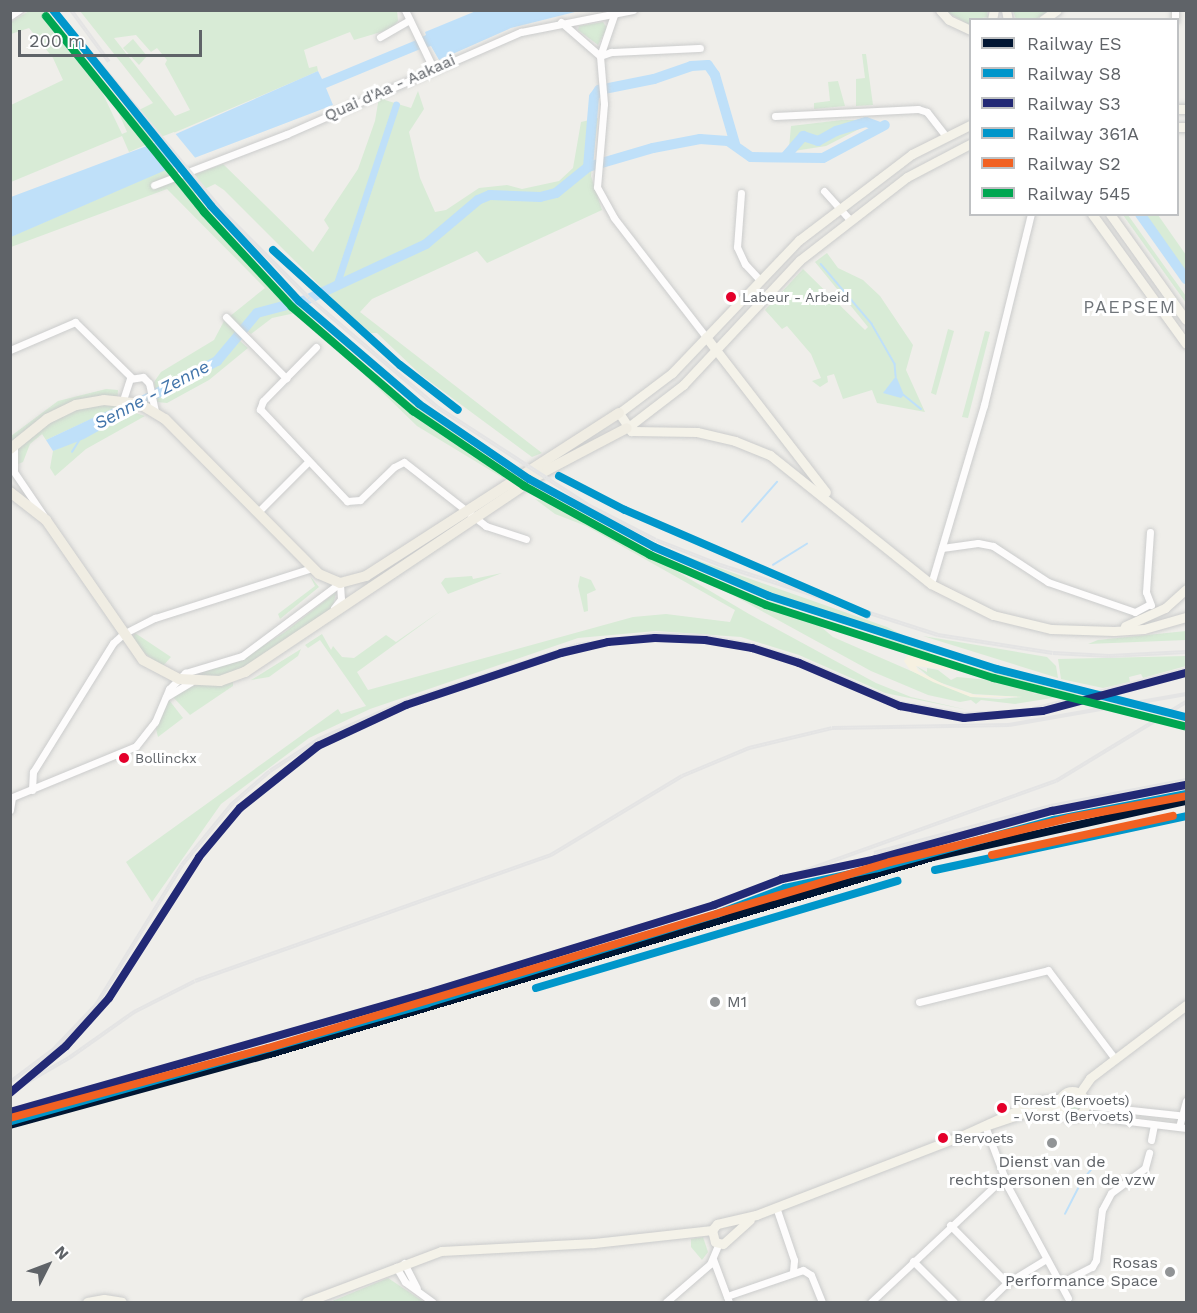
<!DOCTYPE html>
<style>
body{margin:0}
#map{position:relative;width:1197px;height:1313px;overflow:hidden;background:#efeeea;font-family:"Work Sans",sans-serif}
div>[style]{position:absolute}
.green>*{inset:0;background:#d8ebd6}
.round{border-radius:50%}
.sand>*{inset:0;background:#f6f1e1}
.water>*{inset:0;background:#bfe0f9}
.pier>*{inset:0;background:#efeeea}
.stream>*{height:1.5px;margin:-0.75px;padding:0 0.75px;transform-origin:0.75px;border-radius:0.75px;background:#bfe0f9}
.canal>*{height:7px;margin:-3.5px;padding:0 3.5px;transform-origin:3.5px;border-radius:3.5px;background:#bfe0f9}
.river>*{height:10px;margin:-5px;padding:0 5px;transform-origin:5px;border-radius:5px;background:#bfe0f9}
.roads{filter:drop-shadow(0 0 2px #cbcccc) drop-shadow(0 0 2px #cbcccc)}
.minor>*{height:7px;margin:-3.5px;padding:0 3.5px;transform-origin:3.5px;border-radius:3.5px;background:#fdfcfc}
.major>*{height:9px;margin:-4.5px;padding:0 4.5px;transform-origin:4.5px;border-radius:4.5px;background:#f4f2e9}
.major>.ring{margin:-4.5px;padding:0;box-sizing:content-box;background:none;border:9px solid #f4f2e9;border-radius:50%}
.highway>*{height:10px;margin:-5px;padding:0 5px;transform-origin:5px;border-radius:5px;background:#f0ede3}
.rail>*{height:4px;margin-top:-2px;transform-origin:0;background:repeating-linear-gradient(90deg,#fff 0 4.5px,#e4e4e4 0 9px);box-sizing:border-box;border-block:2px solid #e4e4e4}
.rail-1>*{height:8px;margin:-4px;padding:0 4px;transform-origin:4px;border-radius:4px;background:#011633}
.rail-2>*{height:8px;margin:-4px;padding:0 4px;transform-origin:4px;border-radius:4px;background:#0096cb}
.rail-3>*{height:8px;margin:-4px;padding:0 4px;transform-origin:4px;border-radius:4px;background:#222975}
.rail-4>*{height:8px;margin:-4px;padding:0 4px;transform-origin:4px;border-radius:4px;background:#0096ca}
.rail-5>*{height:8px;margin:-4px;padding:0 4px;transform-origin:4px;border-radius:4px;background:#f16122}
.rail-6>*{height:8px;margin:-4px;padding:0 4px;transform-origin:4px;border-radius:4px;background:#00a651}
.dots>*{width:16px;height:16px;translate:-50% -50%;box-sizing:border-box;border:3px solid #fff;border-radius:50%}
span{translate:-50% -50%;white-space:nowrap;text-align:center;line-height:1.15;-webkit-text-stroke:6px #fff;paint-order:stroke}
.bus-label{font-size:14px;color:#5f6368}
.left{translate:0 -50%;text-align:left}
.street-label{font-size:16px;color:#5f6368}
.poi-label{font-size:16px;color:#5f6368}
.right{translate:-100% -50%;text-align:right}
.neighbourhood-label{font-size:18px;color:#70757a;letter-spacing:1.5px}
.water-label{font-size:18px;color:#4174aa;font-style:italic}
.frame{position:absolute;inset:0;border:12px solid #5f6368;pointer-events:none}
.legend{position:absolute;left:969px;top:18px;width:210px;height:198px;box-sizing:border-box;background:#fff;border:2px solid #bfc1c3;margin:0;padding:8px 10px;list-style:none;font-size:18px;color:#5f6368}
.legend li{display:flex;align-items:center;gap:12px;height:30px}
.legend b{width:30px;border:2px solid #bfc1c3}
.north{position:absolute;left:18px;top:1235px;width:60px;height:60px;-webkit-text-stroke:4px #fff;paint-order:stroke;rotate:48deg;font-size:16px;font-weight:700;line-height:24px;text-align:center;color:#5f6368}
.north::after{content:'';display:block;margin:auto;width:21px;height:27px;background:#5f6368;clip-path:polygon(50% 0,100% 100%,50% 72%,0 100%)}
.scale{position:absolute;left:18px;top:30px;width:184px;height:27px;box-sizing:border-box;border:3px solid #5f6368;border-top:0;padding-left:8px;font-size:18px;line-height:21px;white-space:nowrap;color:#5f6368;-webkit-text-stroke:4px #fff;paint-order:stroke}
</style>
<div id="map">
<div class="green">
<div style="clip-path:polygon(evenodd,397px 10px,398px 21px,391px 29px,354px 40px,350px 32px,304px 50px,309px 68px,317px 66px,318px 71px,300px 79px,129px 152px,122px 136px,11px 182px,11px 105px,63px 80px,53px 58px,29px 28px,11px 34px,11px 22px,29px 11px,48px 11px,44px 20px,102px 92px,122px 134px,127px 132px,117px 109px,122px 105px,131px 114px,153px 103px,80px 11px,397px 10px,136px 35px,151px 52px,157px 48px,167px 60px,165px 64px,190px 110px,175px 116px,114px 38px,136px 35px)"></div>
<div style="clip-path:polygon(945px 11px,987px 11px,988px 17px,970px 20px,970px 25px)"></div>
<div style="clip-path:polygon(1013px 11px,1013px 10px,1048px 11px,1035px 20px,1016px 19px)"></div>
<div style="clip-path:polygon(603px 22px,607px 28px,598px 45px,578px 30px,579px 26px)"></div>
<div style="clip-path:polygon(133px 39px,147px 56px,139px 65px,123px 48px)"></div>
<div style="clip-path:polygon(862px 54px,866px 54px,873px 105px,856px 106px,856px 79px,865px 78px)"></div>
<div style="clip-path:polygon(838px 81px,845px 106px,814px 109px,814px 103px,830px 101px,828px 82px)"></div>
<div style="clip-path:polygon(418px 91px,424px 109px,409px 132px,420px 178px,435px 212px,446px 210px,479px 188px,507px 185px,522px 189px,559px 181px,573px 168px,581px 122px,598px 118px,591px 176px,602px 210px,487px 263px,477px 251px,372px 299px,360px 312px,542px 453px,532px 457px,421px 375px,377px 333px,371px 333px,341px 307px,224px 190px,215px 184px,194px 194px,250px 258px,320px 327px,397px 393px,511px 473px,503px 478px,417px 426px,300px 312px,272px 318px,251px 334px,246px 330px,239px 340px,248px 348px,209px 380px,167px 403px,157px 402px,154px 382px,161px 372px,214px 340px,224px 321px,265px 288px,167px 189px,11px 247px,10px 237px,171px 167px,179px 180px,223px 164px,313px 252px,329px 228px,324px 220px,358px 169px,375px 121px,379px 97px,383px 95px,385px 100px,411px 108px)"></div>
<div style="clip-path:polygon(842px 120px,866px 120px,867px 125px,826px 146px,794px 151px,789px 148px,791px 126px)"></div>
<div style="clip-path:polygon(1123px 215px,1128px 215px,1160px 260px,1186px 296px,1186px 303px)"></div>
<div style="clip-path:polygon(1145px 215px,1158px 215px,1186px 255px,1186px 272px)"></div>
<div style="clip-path:polygon(827px 253px,838px 268px,863px 280px,880px 296px,913px 345px,906px 370px,925px 412px,877px 403px,872px 390px,843px 399px,834px 374px,827px 376px,828px 382px,820px 387px,812px 381px,821px 378px,811px 354px,787px 326px,782px 329px,765px 310px,803px 269px,865px 330px,868px 327px,815px 262px)"></div>
<div style="clip-path:polygon(948px 329px,954px 331px,936px 395px,931px 393px)"></div>
<div style="clip-path:polygon(985px 331px,990px 332px,968px 418px,962px 417px)"></div>
<div style="clip-path:polygon(106px 389px,118px 390px,117px 407px,145px 416px,86px 449px,55px 476px,50px 468px,53px 451px,120px 419px,115px 408px,46px 440px,42px 434px,30px 444px,23px 462px,16px 465px,11px 436px,58px 401px)"></div>
<div style="clip-path:polygon(538px 489px,749px 614px,876px 683px,911px 697px,968px 710px,885px 693px,799px 655px,741px 637px,656px 631px,578px 638px,370px 709px,309px 738px,221px 804px,152px 902px,126px 862px,338px 709px,341px 714px,366px 706px,320px 640px,308px 648px,305px 645px,322px 634px,331px 650px,333px 646px,342px 657px,354px 658px,386px 635px,396px 642px,442px 610px,357px 672px,368px 690px,633px 617px,666px 614px,730px 622px,735px 610px,586px 526px,555px 514px,535px 499px,546px 502px,536px 494px)"></div>
<div style="clip-path:polygon(603px 518px,674px 552px,887px 627px,916px 642px,765px 592px,687px 559px)"></div>
<div style="clip-path:polygon(502px 573px,448px 594px,441px 583px,445px 578px,472px 576px,473px 579px)"></div>
<div style="clip-path:polygon(310px 576px,319px 587px,280px 619px,278px 614px,315px 586px)"></div>
<div style="clip-path:polygon(580px 576px,591px 580px,596px 590px,587px 594px,588px 611px,584px 612px,578px 586px)"></div>
<div style="clip-path:polygon(728px 588px,785px 606px,793px 617px,820px 626px,833px 637px,971px 697px,999px 699px,1022px 697px,973px 694px,933px 680px,916px 666px,927px 672px,927px 668px,938px 670px,951px 680px,957px 677px,989px 680px,972px 674px,951px 661px,1045px 686px,1032px 695px,1051px 687px,1077px 694px,1015px 704px,981px 700px,976px 704px,971px 700px,960px 702px,928px 695px,871px 671px,727px 592px)"></div>
<div style="clip-path:polygon(336px 592px,333px 607px,252px 665px,225px 676px,192px 676px,242px 659px,285px 632px)"></div>
<div style="clip-path:polygon(795px 610px,871px 638px,883px 637px,930px 652px,929px 655px,861px 639px,797px 615px)"></div>
<div style="clip-path:polygon(1186px 631px,1186px 640px,1088px 644px,1098px 640px)"></div>
<div style="clip-path:polygon(135px 633px,171px 657px,162px 667px,136px 646px,132px 638px)"></div>
<div style="clip-path:polygon(923px 636px,1047px 657px,1056px 666px,1058px 678px)"></div>
<div style="clip-path:polygon(301px 649px,298px 656px,269px 677px,251px 680px)"></div>
<div style="clip-path:polygon(1186px 656px,1186px 666px,1143px 678px,1141px 674px,1129px 677px,1130px 682px,1103px 688px,1061px 679px,1058px 659px)"></div>
<div style="clip-path:polygon(233px 682px,233px 686px,190px 715px,173px 697px,186px 686px)"></div>
<div style="clip-path:polygon(169px 700px,183px 718px,158px 737px,156px 729px)"></div>
<div class="round" style="left:1063px;top:1095px;width:18px;height:18px"></div>
<div style="clip-path:polygon(703px 1237px,708px 1252px,702px 1260px,691px 1247px,691px 1239px)"></div>
<div style="clip-path:polygon(388px 1278px,424px 1302px,330px 1302px)"></div>
</div>
<div class="sand">
<div style="clip-path:polygon(908px 655px,922px 655px,958px 671px,916px 666px,918px 671px,947px 686px,975px 695px,1023px 697px,971px 697px,933px 682px,910px 670px,904px 661px)"></div>
</div>
<div class="water">
<div style="clip-path:polygon(476px 11px,579px 11px,511px 28px,439px 60px,431px 46px,418px 50px,326px 88px,333px 105px,189px 160px,11px 237px,11px 197px,160px 141px,318px 71px,322px 79px,327px 77px,414px 41px,426px 35px,425px 32px)"></div>
<div style="clip-path:polygon(896px 376px,904px 395px,901px 398px,883px 393px)"></div>
<div style="clip-path:polygon(114px 408px,120px 419px,84px 439px,53px 451px,46px 440px)"></div>
</div>
<div class="pier">
<div style="clip-path:polygon(174px 132px,197px 160px,176px 169px,153px 140px)"></div>
</div>
<div class="stream">
<div style="left:821px;top:264px;width:79px;rotate:49.6deg"></div>
<div style="left:872px;top:324px;width:46px;rotate:60.1deg"></div>
<div style="left:895px;top:364px;width:12px;rotate:85deg"></div>
<div style="left:904px;top:395px;width:22px;rotate:39deg"></div>
<div style="left:72px;top:452px;width:15px;rotate:-58deg"></div>
<div style="left:742px;top:522px;width:53px;rotate:-48.8deg"></div>
<div style="left:773px;top:565px;width:40px;rotate:-32deg"></div>
<div style="left:1065px;top:1214px;width:37px;rotate:-63deg"></div>
<div style="left:1082px;top:1181px;width:22px;rotate:-51deg"></div>
</div>
<div class="canal">
<div style="left:337px;top:283px;width:188px;rotate:-71.7deg"></div>
</div>
<div class="river">
<div style="left:785px;top:157px;width:28px;rotate:-49deg"></div>
<div style="left:803px;top:136px;width:16px;rotate:18deg"></div>
<div style="left:818px;top:141px;width:21px;rotate:-29deg"></div>
<div style="left:836px;top:131px;width:31px;rotate:-17deg"></div>
<div style="left:866px;top:122px;width:15px;rotate:20deg"></div>
<div style="left:588px;top:167px;width:70px;rotate:-85.1deg"></div>
<div style="left:594px;top:97px;width:9px;rotate:-54deg"></div>
<div style="left:599px;top:90px;width:56px;rotate:-11.3deg"></div>
<div style="left:654px;top:79px;width:39px;rotate:-19deg"></div>
<div style="left:691px;top:66px;width:17px;rotate:-3deg"></div>
<div style="left:708px;top:65px;width:12px;rotate:55deg"></div>
<div style="left:715px;top:75px;width:72px;rotate:73.8deg"></div>
<div style="left:1140px;top:214px;width:80px;rotate:54.7deg"></div>
<div style="left:107px;top:420px;width:125px;rotate:-28.2deg"></div>
<div style="left:217px;top:361px;width:62px;rotate:-50.2deg"></div>
<div style="left:257px;top:313px;width:51px;rotate:-14.9deg"></div>
<div style="left:306px;top:300px;width:132px;rotate:-25deg"></div>
<div style="left:426px;top:244px;width:68px;rotate:-40.2deg"></div>
<div style="left:478px;top:200px;width:13px;rotate:-23deg"></div>
<div style="left:490px;top:195px;width:50px;rotate:2.3deg"></div>
<div style="left:540px;top:197px;width:16px;rotate:-14deg"></div>
<div style="left:556px;top:193px;width:41px;rotate:-39.1deg"></div>
<div style="left:588px;top:167px;width:68px;rotate:-16.3deg"></div>
<div style="left:653px;top:148px;width:48px;rotate:-10.8deg"></div>
<div style="left:700px;top:139px;width:28px;rotate:4deg"></div>
<div style="left:728px;top:141px;width:28px;rotate:35deg"></div>
<div style="left:751px;top:157px;width:72px;rotate:0.8deg"></div>
<div style="left:823px;top:158px;width:70px;rotate:-28deg"></div>
</div>
<div class="roads">
<div class="minor">
<div style="left:405px;top:10px;width:64px;rotate:64.2deg"></div>
<div style="left:615px;top:12px;width:46px;rotate:108.8deg"></div>
<div style="left:600px;top:56px;width:48px;rotate:85.2deg"></div>
<div style="left:604px;top:104px;width:83px;rotate:94.8deg"></div>
<div style="left:597px;top:187px;width:35px;rotate:61deg"></div>
<div style="left:614px;top:218px;width:150px;rotate:52.3deg"></div>
<div style="left:10px;top:16px;width:11px;rotate:-34deg"></div>
<div style="left:1175px;top:20px;width:10px;rotate:-90deg"></div>
<div style="left:561px;top:22px;width:52px;rotate:41.1deg"></div>
<div style="left:380px;top:37px;width:34px;rotate:-30deg"></div>
<div style="left:600px;top:56px;width:12px;rotate:-20deg"></div>
<div style="left:611px;top:52px;width:89px;rotate:-2.6deg"></div>
<div style="left:775px;top:116px;width:143px;rotate:-2.8deg"></div>
<div style="left:918px;top:109px;width:9px;rotate:18deg"></div>
<div style="left:927px;top:112px;width:29px;rotate:52deg"></div>
<div style="left:154px;top:185px;width:142px;rotate:-21deg"></div>
<div style="left:287px;top:134px;width:255px;rotate:-23.6deg"></div>
<div style="left:521px;top:32px;width:114px;rotate:-11.1deg"></div>
<div style="left:824px;top:191px;width:39px;rotate:48deg"></div>
<div style="left:741px;top:193px;width:54px;rotate:94.2deg"></div>
<div style="left:737px;top:247px;width:19px;rotate:65deg"></div>
<div style="left:745px;top:264px;width:21px;rotate:47deg"></div>
<div style="left:226px;top:317px;width:86px;rotate:45.5deg"></div>
<div style="left:316px;top:347px;width:76px;rotate:134.5deg"></div>
<div style="left:263px;top:401px;width:9px;rotate:111deg"></div>
<div style="left:260px;top:409px;width:127px;rotate:46.6deg"></div>
<div style="left:347px;top:501px;width:13px;rotate:-4deg"></div>
<div style="left:360px;top:500px;width:47px;rotate:-44.1deg"></div>
<div style="left:394px;top:467px;width:11px;rotate:-27deg"></div>
<div style="left:404px;top:462px;width:104px;rotate:38deg"></div>
<div style="left:486px;top:526px;width:42px;rotate:18deg"></div>
<div style="left:10px;top:350px;width:71px;rotate:-23.3deg"></div>
<div style="left:75px;top:322px;width:80px;rotate:44.5deg"></div>
<div style="left:123px;top:400px;width:22px;rotate:-72deg"></div>
<div style="left:130px;top:379px;width:13px;rotate:-9deg"></div>
<div style="left:143px;top:377px;width:8px;rotate:45deg"></div>
<div style="left:149px;top:383px;width:30px;rotate:78deg"></div>
<div style="left:10px;top:466px;width:60px;rotate:55.8deg"></div>
<div style="left:14px;top:470px;width:24px;rotate:-90deg"></div>
<div style="left:257px;top:513px;width:72px;rotate:-45deg"></div>
<div style="left:1150px;top:532px;width:60px;rotate:93.8deg"></div>
<div style="left:1146px;top:592px;width:14px;rotate:69deg"></div>
<div style="left:942px;top:548px;width:36px;rotate:-8deg"></div>
<div style="left:978px;top:543px;width:15px;rotate:11deg"></div>
<div style="left:993px;top:546px;width:66px;rotate:33.2deg"></div>
<div style="left:1048px;top:582px;width:92px;rotate:19deg"></div>
<div style="left:1135px;top:612px;width:17px;rotate:-28deg"></div>
<div style="left:931px;top:584px;width:187px;rotate:-73.5deg"></div>
<div style="left:984px;top:405px;width:197px;rotate:-76.2deg"></div>
<div style="left:334px;top:608px;width:11px;rotate:-52deg"></div>
<div style="left:341px;top:599px;width:16px;rotate:-94deg"></div>
<div style="left:166px;top:697px;width:29px;rotate:-31deg"></div>
<div style="left:32px;top:790px;width:18px;rotate:-87deg"></div>
<div style="left:33px;top:772px;width:152px;rotate:-58.2deg"></div>
<div style="left:113px;top:643px;width:13px;rotate:-42deg"></div>
<div style="left:123px;top:634px;width:36px;rotate:-27deg"></div>
<div style="left:155px;top:618px;width:165px;rotate:-17.7deg"></div>
<div style="left:10px;top:798px;width:136px;rotate:-22.4deg"></div>
<div style="left:136px;top:746px;width:31px;rotate:-52deg"></div>
<div style="left:155px;top:722px;width:36px;rotate:-67deg"></div>
<div style="left:169px;top:689px;width:23px;rotate:-45deg"></div>
<div style="left:185px;top:673px;width:59px;rotate:-16.6deg"></div>
<div style="left:242px;top:656px;width:122px;rotate:-36.7deg"></div>
<div style="left:10px;top:810px;width:13px;rotate:-81deg"></div>
<div style="left:919px;top:1002px;width:133px;rotate:-13.9deg"></div>
<div style="left:1048px;top:970px;width:111px;rotate:53deg"></div>
<div style="left:1085px;top:1105px;width:102px;rotate:6.2deg"></div>
<div style="left:1079px;top:1115px;width:108px;rotate:6.9deg"></div>
<div style="left:985px;top:1126px;width:65px;rotate:69.3deg"></div>
<div style="left:1008px;top:1187px;width:126px;rotate:61.6deg"></div>
<div style="left:1179px;top:1127px;width:27px;rotate:-75deg"></div>
<div style="left:1151px;top:1140px;width:15px;rotate:-79deg"></div>
<div style="left:776px;top:1207px;width:56px;rotate:71.2deg"></div>
<div style="left:794px;top:1260px;width:12px;rotate:95deg"></div>
<div style="left:950px;top:1225px;width:81px;rotate:45.5deg"></div>
<div style="left:713px;top:1259px;width:46px;rotate:69.6deg"></div>
<div style="left:913px;top:1261px;width:58px;rotate:45deg"></div>
<div style="left:404px;top:1263px;width:28px;rotate:63deg"></div>
<div style="left:396px;top:1267px;width:17px;rotate:59deg"></div>
<div style="left:405px;top:1282px;width:34px;rotate:36deg"></div>
<div style="left:1060px;top:1283px;width:36px;rotate:-27deg"></div>
<div style="left:1092px;top:1267px;width:8px;rotate:-60deg"></div>
<div style="left:1096px;top:1260px;width:50px;rotate:-83.2deg"></div>
<div style="left:1102px;top:1210px;width:19px;rotate:-62deg"></div>
<div style="left:1111px;top:1193px;width:42px;rotate:-36.3deg"></div>
<div style="left:1145px;top:1168px;width:16px;rotate:-75deg"></div>
<div style="left:727px;top:1296px;width:80px;rotate:-18.9deg"></div>
<div style="left:803px;top:1270px;width:9px;rotate:32deg"></div>
<div style="left:811px;top:1275px;width:29px;rotate:68deg"></div>
<div style="left:666px;top:1302px;width:58px;rotate:-40.8deg"></div>
<div style="left:710px;top:1264px;width:23px;rotate:-67deg"></div>
<div style="left:871px;top:1302px;width:183px;rotate:-43.2deg"></div>
<div style="left:987px;top:1302px;width:28px;rotate:-44deg"></div>
<div style="left:1007px;top:1283px;width:46px;rotate:-31.6deg"></div>
</div>
<div class="major">
<div style="left:940px;top:10px;width:13px;rotate:48deg"></div>
<div style="left:949px;top:20px;width:23px;rotate:25deg"></div>
<div style="left:1006px;top:10px;width:10px;rotate:79deg"></div>
<div style="left:992px;top:20px;width:10px;rotate:-79deg"></div>
<div style="left:1043px;top:20px;width:17px;rotate:-36deg"></div>
<div style="left:1178px;top:109px;width:8px"></div>
<div style="left:970px;top:125px;width:65px;rotate:153.4deg"></div>
<div style="left:912px;top:154px;width:142px;rotate:142.7deg"></div>
<div style="left:799px;top:240px;width:184px;rotate:133.7deg"></div>
<div style="left:672px;top:373px;width:66px;rotate:143deg"></div>
<div style="left:619px;top:413px;width:22px;rotate:56deg"></div>
<div style="left:631px;top:431px;width:66px;rotate:0.9deg"></div>
<div style="left:697px;top:432px;width:39px;rotate:13deg"></div>
<div style="left:735px;top:441px;width:38px;rotate:22deg"></div>
<div style="left:770px;top:455px;width:206px;rotate:38.7deg"></div>
<div style="left:931px;top:584px;width:69px;rotate:26.6deg"></div>
<div style="left:993px;top:615px;width:60px;rotate:13.6deg"></div>
<div style="left:1051px;top:629px;width:63px;rotate:1.8deg"></div>
<div style="left:1114px;top:631px;width:30px;rotate:-4deg"></div>
<div style="left:1144px;top:629px;width:44px;rotate:-15.9deg"></div>
<div style="left:1178px;top:127px;width:8px"></div>
<div style="left:1092px;top:214px;width:160px;rotate:54.1deg"></div>
<div style="left:1110px;top:214px;width:130px;rotate:54.4deg"></div>
<div style="left:706px;top:337px;width:196px;rotate:52.3deg"></div>
<div style="left:627px;top:428px;width:71px;rotate:-37.5deg"></div>
<div style="left:683px;top:385px;width:171px;rotate:-46.9deg"></div>
<div style="left:800px;top:260px;width:135px;rotate:-37.8deg"></div>
<div style="left:907px;top:177px;width:71px;rotate:-27.6deg"></div>
<div style="left:1125px;top:626px;width:44px;rotate:-24.2deg"></div>
<div style="left:1165px;top:608px;width:28px;rotate:-42deg"></div>
<div class="ring" style="left:1059px;top:1091px;width:17px;height:17px"></div>
<div style="left:1079px;top:1094px;width:19px;rotate:-55deg"></div>
<div style="left:1090px;top:1078px;width:121px;rotate:-37.2deg"></div>
<div style="left:985px;top:1126px;width:62px;rotate:-18.7deg"></div>
<div style="left:1044px;top:1106px;width:15px"></div>
<div style="left:712px;top:1230px;width:8px;rotate:-50deg"></div>
<div style="left:717px;top:1224px;width:40px;rotate:-13deg"></div>
<div style="left:756px;top:1215px;width:222px;rotate:-21.1deg"></div>
<div style="left:963px;top:1135px;width:82px;rotate:-24.4deg"></div>
<div style="left:1038px;top:1101px;width:22px;rotate:-5deg"></div>
<div style="left:712px;top:1230px;width:12px;rotate:76deg"></div>
<div style="left:715px;top:1242px;width:8px;rotate:14deg"></div>
<div style="left:723px;top:1244px;width:36px;rotate:-42deg"></div>
<div style="left:87px;top:1302px;width:17px;rotate:-10deg"></div>
<div style="left:104px;top:1299px;width:18px;rotate:9deg"></div>
<div style="left:306px;top:1302px;width:144px;rotate:-20.7deg"></div>
<div style="left:441px;top:1251px;width:153px;rotate:-3deg"></div>
<div style="left:594px;top:1243px;width:119px;rotate:-6.3deg"></div>
</div>
<div class="highway">
<div style="left:10px;top:449px;width:48px;rotate:-39deg"></div>
<div style="left:47px;top:419px;width:32px;rotate:-26deg"></div>
<div style="left:76px;top:405px;width:28px;rotate:-10deg"></div>
<div style="left:104px;top:400px;width:36px;rotate:6deg"></div>
<div style="left:140px;top:404px;width:29px;rotate:31deg"></div>
<div style="left:165px;top:419px;width:218px;rotate:45.2deg"></div>
<div style="left:319px;top:574px;width:23px;rotate:23deg"></div>
<div style="left:340px;top:583px;width:27px;rotate:-15deg"></div>
<div style="left:366px;top:576px;width:301px;rotate:-32.8deg"></div>
<div style="left:10px;top:492px;width:46px;rotate:37.9deg"></div>
<div style="left:46px;top:520px;width:170px;rotate:55.3deg"></div>
<div style="left:143px;top:660px;width:41px;rotate:27.8deg"></div>
<div style="left:179px;top:679px;width:41px;rotate:2.8deg"></div>
<div style="left:220px;top:681px;width:27px;rotate:-20deg"></div>
<div style="left:245px;top:672px;width:363px;rotate:-33.8deg"></div>
<div style="left:547px;top:470px;width:90px;rotate:-27.7deg"></div>
</div>
</div>
<div class="rail">
<div style="left:55px;top:10px;width:267px;rotate:50.2deg"></div>
<div style="left:226px;top:215px;width:117px;rotate:45deg"></div>
<div style="left:309px;top:298px;width:168px;rotate:40.4deg"></div>
<div style="left:437px;top:407px;width:180px;rotate:33deg"></div>
<div style="left:588px;top:505px;width:76px;rotate:27.2deg"></div>
<div style="left:656px;top:540px;width:69px;rotate:21.3deg"></div>
<div style="left:720px;top:565px;width:229px;rotate:17.8deg"></div>
<div style="left:938px;top:635px;width:116px;rotate:8.9deg"></div>
<div style="left:1053px;top:653px;width:56px;rotate:3.1deg"></div>
<div style="left:1109px;top:656px;width:77px;rotate:-3deg"></div>
<div style="left:71px;top:10px;width:64px;rotate:53.8deg"></div>
<div style="left:874px;top:853px;width:183px;rotate:-14.9deg"></div>
<div style="left:1051px;top:806px;width:137px;rotate:-10.9deg"></div>
<div style="left:782px;top:879px;width:291px;rotate:-19.7deg"></div>
<div style="left:1056px;top:781px;width:152px;rotate:-31.3deg"></div>
<div style="left:10px;top:1082px;width:54px;rotate:-36.7deg"></div>
<div style="left:53px;top:1050px;width:62px;rotate:-46.3deg"></div>
<div style="left:96px;top:1005px;width:164px;rotate:-58.4deg"></div>
<div style="left:182px;top:865px;width:79px;rotate:-50.7deg"></div>
<div style="left:232px;top:804px;width:50px;rotate:-41deg"></div>
<div style="left:270px;top:771px;width:59px;rotate:-33.1deg"></div>
<div style="left:319px;top:739px;width:93px;rotate:-23.5deg"></div>
<div style="left:404px;top:702px;width:181px;rotate:-18.3deg"></div>
<div style="left:576px;top:645px;width:80px;rotate:-7.9deg"></div>
<div style="left:655px;top:634px;width:50px;rotate:2.3deg"></div>
<div style="left:705px;top:636px;width:49px;rotate:10.6deg"></div>
<div style="left:753px;top:645px;width:50px;rotate:17.4deg"></div>
<div style="left:801px;top:660px;width:109px;rotate:23.3deg"></div>
<div style="left:901px;top:703px;width:64px;rotate:9.9deg"></div>
<div style="left:964px;top:714px;width:62px;rotate:-2.8deg"></div>
<div style="left:1026px;top:711px;width:165px;rotate:-14.7deg"></div>
<div style="left:10px;top:1092px;width:68px;rotate:-30deg"></div>
<div style="left:69px;top:1058px;width:80px;rotate:-35.3deg"></div>
<div style="left:134px;top:1012px;width:68px;rotate:-26.9deg"></div>
<div style="left:195px;top:981px;width:378px;rotate:-19.5deg"></div>
<div style="left:551px;top:855px;width:153px;rotate:-31.1deg"></div>
<div style="left:682px;top:776px;width:73px;rotate:-22.7deg"></div>
<div style="left:749px;top:748px;width:85px;rotate:-13.5deg"></div>
<div style="left:832px;top:728px;width:177px;rotate:-1deg"></div>
<div style="left:1009px;top:725px;width:180px;rotate:-9.9deg"></div>
</div>
<div class="rail-1">
<div style="left:10px;top:1125px;width:270px;rotate:-15.3deg"></div>
<div style="left:270px;top:1054px;width:692px;rotate:-16.55deg"></div>
<div style="left:933px;top:857px;width:259px;rotate:-12.5deg"></div>
</div>
<div class="rail-2">
<div style="left:53px;top:10px;width:252px;rotate:51.1deg"></div>
<div style="left:211px;top:206px;width:129px;rotate:47.2deg"></div>
<div style="left:299px;top:301px;width:158px;rotate:40.6deg"></div>
<div style="left:419px;top:404px;width:133px;rotate:34.3deg"></div>
<div style="left:529px;top:479px;width:142px;rotate:28.5deg"></div>
<div style="left:654px;top:547px;width:125px;rotate:23.1deg"></div>
<div style="left:769px;top:596px;width:239px;rotate:17.8deg"></div>
<div style="left:997px;top:669px;width:195px;rotate:14.3deg"></div>
<div style="left:273px;top:250px;width:171px;rotate:42.2deg"></div>
<div style="left:400px;top:365px;width:73px;rotate:37.8deg"></div>
<div style="left:559px;top:476px;width:74px;rotate:27.3deg"></div>
<div style="left:625px;top:510px;width:263px;rotate:23.3deg"></div>
</div>
<div class="rail-3">
<div style="left:10px;top:1093px;width:73px;rotate:-40deg"></div>
<div style="left:66px;top:1046px;width:64px;rotate:-48.1deg"></div>
<div style="left:109px;top:998px;width:167px;rotate:-57.4deg"></div>
<div style="left:199px;top:857px;width:64px;rotate:-50.1deg"></div>
<div style="left:240px;top:808px;width:100px;rotate:-38.5deg"></div>
<div style="left:318px;top:746px;width:97px;rotate:-25deg"></div>
<div style="left:406px;top:705px;width:163px;rotate:-18.5deg"></div>
<div style="left:561px;top:653px;width:48px;rotate:-13.2deg"></div>
<div style="left:608px;top:642px;width:47px;rotate:-4.9deg"></div>
<div style="left:655px;top:638px;width:50px;rotate:2.3deg"></div>
<div style="left:705px;top:640px;width:48px;rotate:9.7deg"></div>
<div style="left:752px;top:648px;width:49px;rotate:17.7deg"></div>
<div style="left:799px;top:663px;width:110px;rotate:23.1deg"></div>
<div style="left:900px;top:706px;width:65px;rotate:10.6deg"></div>
<div style="left:964px;top:718px;width:79px;rotate:-5.1deg"></div>
<div style="left:1043px;top:711px;width:148px;rotate:-14.9deg"></div>
<div style="left:10px;top:1112px;width:431px;rotate:-15.9deg"></div>
<div style="left:425px;top:994px;width:302px;rotate:-17.1deg"></div>
<div style="left:714px;top:905px;width:73px;rotate:-20.9deg"></div>
<div style="left:782px;top:879px;width:96px;rotate:-12deg"></div>
<div style="left:876px;top:859px;width:182px;rotate:-15.3deg"></div>
<div style="left:1052px;top:811px;width:136px;rotate:-11deg"></div>
</div>
<div class="rail-4">
<div style="left:935px;top:870px;width:257px;rotate:-12.1deg"></div>
<div style="left:536px;top:988px;width:377px;rotate:-16.5deg"></div>
<div style="left:12px;top:1121px;width:432px;rotate:-15.8deg"></div>
<div style="left:428px;top:1003px;width:302px;rotate:-17.1deg"></div>
<div style="left:717px;top:914px;width:73px;rotate:-20.9deg"></div>
<div style="left:785px;top:888px;width:95px;rotate:-12.1deg"></div>
<div style="left:878px;top:868px;width:182px;rotate:-15.3deg"></div>
<div style="left:1054px;top:820px;width:135px;rotate:-11.1deg"></div>
</div>
<div class="rail-5">
<div style="left:992px;top:855px;width:185px;rotate:-12.2deg"></div>
<div style="left:10px;top:1118px;width:267px;rotate:-15.2deg"></div>
<div style="left:268px;top:1048px;width:649px;rotate:-16.65deg"></div>
<div style="left:890px;top:862px;width:184px;rotate:-13.8deg"></div>
<div style="left:1069px;top:818px;width:119px;rotate:-10.6deg"></div>
</div>
<div class="rail-6">
<div style="left:46px;top:16px;width:252px;rotate:51.1deg"></div>
<div style="left:204px;top:212px;width:129px;rotate:47.2deg"></div>
<div style="left:292px;top:307px;width:160px;rotate:40.7deg"></div>
<div style="left:413px;top:411px;width:134px;rotate:34deg"></div>
<div style="left:524px;top:486px;width:144px;rotate:28.7deg"></div>
<div style="left:650px;top:555px;width:126px;rotate:23.3deg"></div>
<div style="left:766px;top:605px;width:239px;rotate:17.8deg"></div>
<div style="left:994px;top:678px;width:196px;rotate:14.2deg"></div>
</div>
<div class="dots">
<div style="left:731px;top:297px;background:#e4002b"></div>
<div style="left:124px;top:758px;background:#e4002b"></div>
<div style="left:715px;top:1002px;background:#919496"></div>
<div style="left:1002px;top:1108px;background:#e4002b"></div>
<div style="left:943px;top:1138px;background:#e4002b"></div>
<div style="left:1052px;top:1143px;background:#919496"></div>
<div style="left:1170px;top:1272px;background:#919496"></div>
</div>
<div class="bus-label">
<span class="left" style="left:742px;top:297px">Labeur - Arbeid</span>
<span class="left" style="left:135px;top:758px">Bollinckx</span>
<span class="left" style="left:1013px;top:1108px">Forest (Bervoets)<br>- Vorst (Bervoets)</span>
<span class="left" style="left:954px;top:1138px">Bervoets</span>
</div>
<div class="street-label">
<span style="left:390px;top:88px;rotate:-24deg">Quai d'Aa - Aakaai</span>
</div>
<div class="poi-label">
<span class="left" style="left:727px;top:1002px">M1</span>
<span style="left:1052px;top:1171px">Dienst van de<br>rechtspersonen en de vzw</span>
<span class="right" style="left:1158px;top:1272px">Rosas<br>Performance Space</span>
</div>
<div class="neighbourhood-label">
<span style="left:1130px;top:307px">PAEPSEM</span>
</div>
<div class="water-label">
<span style="left:152px;top:395px;rotate:-28deg">Senne - Zenne</span>
</div>
<div class="frame"></div>
<ul class="legend">
<li><b style="height:8px;background:#011633"></b>Railway ES</li>
<li><b style="height:8px;background:#0096cb"></b>Railway S8</li>
<li><b style="height:8px;background:#222975"></b>Railway S3</li>
<li><b style="height:8px;background:#0096ca"></b>Railway 361A</li>
<li><b style="height:8px;background:#f16122"></b>Railway S2</li>
<li><b style="height:8px;background:#00a651"></b>Railway 545</li>
</ul>
<div class="north">N</div>
<div class="scale">200 m</div>
</div>
